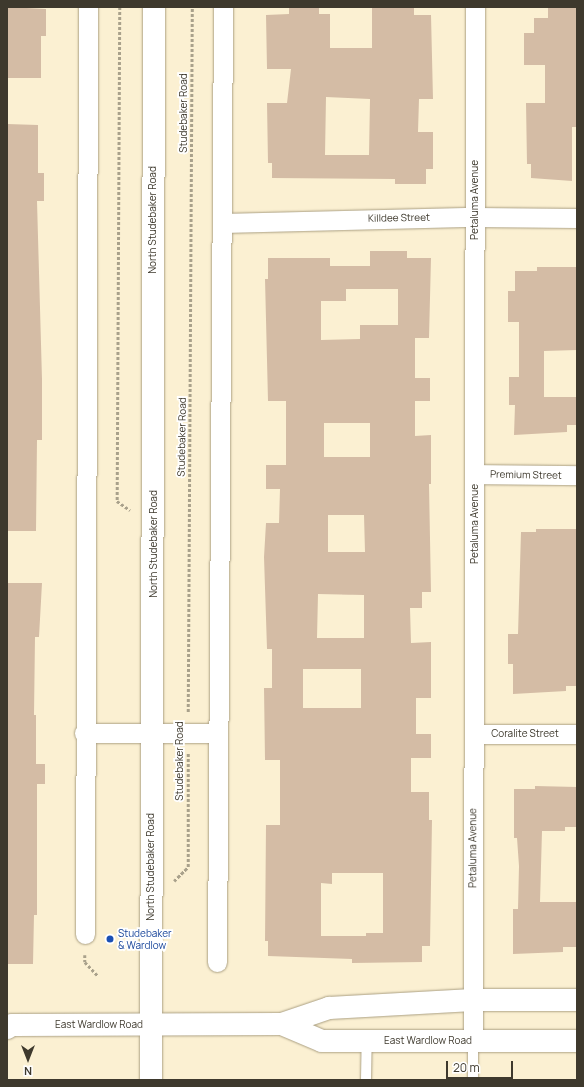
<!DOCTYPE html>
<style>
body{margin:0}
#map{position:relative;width:584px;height:1087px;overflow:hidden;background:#fbf0d2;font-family:Manrope,sans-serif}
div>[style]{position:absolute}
.building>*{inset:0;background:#d4bca5}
.path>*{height:2.5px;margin-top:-1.25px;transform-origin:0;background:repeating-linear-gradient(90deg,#a9a18b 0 3px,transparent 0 5px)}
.roads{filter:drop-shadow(0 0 1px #aba083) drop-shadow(0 0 1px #aba083)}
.service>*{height:10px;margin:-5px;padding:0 5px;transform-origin:5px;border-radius:5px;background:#fff}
.minor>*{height:19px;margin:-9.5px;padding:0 9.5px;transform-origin:9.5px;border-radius:9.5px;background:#fff}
.secondary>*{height:22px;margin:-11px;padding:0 11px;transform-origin:11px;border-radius:11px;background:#fff}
.dots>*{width:11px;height:11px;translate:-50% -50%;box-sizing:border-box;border:2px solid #fff;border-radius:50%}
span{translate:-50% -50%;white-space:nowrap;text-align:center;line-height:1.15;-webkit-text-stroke:3.5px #fff;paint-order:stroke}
.street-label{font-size:10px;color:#3e392d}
.transit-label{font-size:10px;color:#164399}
.left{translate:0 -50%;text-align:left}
.frame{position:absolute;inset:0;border:8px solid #3e392d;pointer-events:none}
.north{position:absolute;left:8px;top:1039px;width:40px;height:40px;-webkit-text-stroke:3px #fff;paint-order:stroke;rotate:180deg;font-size:11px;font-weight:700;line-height:16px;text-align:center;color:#3e392d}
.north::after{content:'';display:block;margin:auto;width:14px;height:18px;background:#3e392d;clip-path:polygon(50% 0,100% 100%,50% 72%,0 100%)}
.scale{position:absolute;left:446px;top:1061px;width:67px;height:18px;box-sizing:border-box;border:2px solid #3e392d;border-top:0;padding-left:5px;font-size:12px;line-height:14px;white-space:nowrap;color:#3e392d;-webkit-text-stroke:3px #fff;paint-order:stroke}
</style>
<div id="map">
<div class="building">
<div style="clip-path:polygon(7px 7px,46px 9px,46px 36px,41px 36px,41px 78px,7px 78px)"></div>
<div style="clip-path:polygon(evenodd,289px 7px,319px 7px,319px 14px,330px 14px,330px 48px,372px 48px,372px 7px,414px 7px,414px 15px,431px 15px,433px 99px,419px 99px,418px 132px,433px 132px,433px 169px,426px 169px,426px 184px,395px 184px,395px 179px,272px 178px,272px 163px,268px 163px,267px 103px,287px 103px,291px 69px,267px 69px,266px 15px,289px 14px,289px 7px,326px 97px,370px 99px,369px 155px,325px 155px,326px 97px)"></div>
<div style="clip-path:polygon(548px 7px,577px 7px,577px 127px,572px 127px,572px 181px,531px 178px,531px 164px,527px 164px,526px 103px,545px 103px,545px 65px,524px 65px,524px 33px,534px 33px,534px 18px,548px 18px)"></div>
<div style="clip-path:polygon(7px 124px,38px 125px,38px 173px,44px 173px,44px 201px,37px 201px,42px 379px,42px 440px,37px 440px,36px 531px,7px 531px)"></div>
<div style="clip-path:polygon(evenodd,370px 251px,407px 251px,407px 258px,431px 258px,429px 338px,415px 338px,415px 378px,430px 378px,430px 401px,415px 401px,415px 436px,431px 435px,431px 484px,429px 484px,431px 592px,422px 592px,422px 608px,410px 608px,411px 643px,431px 642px,431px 698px,416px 698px,416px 734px,431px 734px,431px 758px,411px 758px,411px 792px,429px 792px,429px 820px,432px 820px,430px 946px,422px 946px,422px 962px,352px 963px,352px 959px,268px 956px,268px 941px,265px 941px,266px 825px,280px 825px,280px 760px,265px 760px,264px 688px,272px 688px,272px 649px,267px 649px,264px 557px,266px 523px,279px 523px,280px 489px,266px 489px,266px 465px,286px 465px,286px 401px,268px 401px,265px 279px,268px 279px,268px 258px,330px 258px,330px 266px,370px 266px,370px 251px,346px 289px,398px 289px,398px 325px,360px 325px,360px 339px,321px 340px,321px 301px,346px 301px,346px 289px,370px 251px,324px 423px,370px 423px,370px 457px,324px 457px,324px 423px,370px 251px,328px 515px,364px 515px,365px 552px,328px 552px,328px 515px,370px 251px,318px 594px,364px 595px,364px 638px,317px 638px,318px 594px,370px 251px,303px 669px,361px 669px,361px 708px,303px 708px,303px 669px,370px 251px,332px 873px,383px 873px,383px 933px,366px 933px,366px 936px,321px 936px,321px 883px,332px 884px,332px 873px)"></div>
<div style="clip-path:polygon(537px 267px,577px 267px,577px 350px,544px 351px,544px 397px,577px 397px,577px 425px,567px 425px,567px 432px,514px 435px,515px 405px,509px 405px,509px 377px,519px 377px,519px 322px,508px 322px,508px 291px,515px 291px,515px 271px,537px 271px)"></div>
<div style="clip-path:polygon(536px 529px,577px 529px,577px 686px,566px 686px,566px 691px,513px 694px,513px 664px,508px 664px,508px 634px,518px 634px,521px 532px,536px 532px)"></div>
<div style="clip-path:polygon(7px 583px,42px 583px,39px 637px,35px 637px,34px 715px,36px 715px,36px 764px,45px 764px,45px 784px,37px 784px,37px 915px,34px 915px,33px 964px,7px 964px)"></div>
<div style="clip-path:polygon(535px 786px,577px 787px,577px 827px,565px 827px,565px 831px,542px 831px,540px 902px,577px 902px,577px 947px,563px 947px,563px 952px,513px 954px,513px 909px,518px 909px,519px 866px,517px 838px,514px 838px,514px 789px,535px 789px)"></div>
</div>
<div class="path">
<div style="left:120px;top:7px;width:494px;rotate:90.3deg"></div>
<div style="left:117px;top:501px;width:16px;rotate:35deg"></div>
<div style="left:188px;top:712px;width:705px;rotate:-89.67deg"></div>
<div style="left:174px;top:881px;width:20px;rotate:-45deg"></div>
<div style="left:188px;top:867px;width:114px;rotate:-90deg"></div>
<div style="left:85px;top:955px;width:7px;rotate:90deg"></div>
<div style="left:85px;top:962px;width:19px;rotate:47deg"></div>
</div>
<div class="roads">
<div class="service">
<div style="left:366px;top:1080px;width:39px;rotate:-89deg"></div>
<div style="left:473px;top:1080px;width:39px;rotate:-90deg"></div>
</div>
<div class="minor">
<div style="left:222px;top:223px;width:253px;rotate:-1.4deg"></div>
<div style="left:475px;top:217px;width:102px;rotate:0.6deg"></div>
<div style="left:475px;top:474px;width:102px;rotate:0.6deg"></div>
<div style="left:84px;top:733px;width:134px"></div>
<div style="left:474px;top:734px;width:103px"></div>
<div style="left:85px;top:934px;width:927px;rotate:-89.81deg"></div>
<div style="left:217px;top:962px;width:955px;rotate:-89.64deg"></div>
<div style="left:473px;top:1041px;width:1034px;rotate:-89.89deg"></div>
</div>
<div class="secondary">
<div style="left:282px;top:1024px;width:43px;rotate:23deg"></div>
<div style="left:322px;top:1041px;width:255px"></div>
<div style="left:7px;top:1028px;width:6px;rotate:-31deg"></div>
<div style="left:12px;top:1025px;width:270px;rotate:-0.2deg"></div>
<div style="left:282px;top:1024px;width:50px;rotate:-18.8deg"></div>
<div style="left:329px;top:1008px;width:144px;rotate:-3.2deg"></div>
<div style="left:473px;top:1000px;width:104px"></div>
<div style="left:151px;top:1080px;width:1073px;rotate:-89.84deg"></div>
</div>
</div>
<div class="dots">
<div style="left:110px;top:939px;background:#1a4fb4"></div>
</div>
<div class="street-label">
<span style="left:184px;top:113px;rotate:-90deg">Studebaker Road</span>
<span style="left:475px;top:200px;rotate:-90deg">Petaluma Avenue</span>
<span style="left:399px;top:218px;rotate:-1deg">Killdee Street</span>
<span style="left:153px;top:220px;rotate:-90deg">North Studebaker Road</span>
<span style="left:182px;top:437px;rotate:-89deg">Studebaker Road</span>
<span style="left:526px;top:475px;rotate:1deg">Premium Street</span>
<span style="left:475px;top:524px;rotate:-90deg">Petaluma Avenue</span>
<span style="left:154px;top:544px;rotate:-90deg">North Studebaker Road</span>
<span style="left:525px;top:734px">Coralite Street</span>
<span style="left:180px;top:761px;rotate:-90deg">Studebaker Road</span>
<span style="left:473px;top:848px;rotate:-90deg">Petaluma Avenue</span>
<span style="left:151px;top:867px;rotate:-90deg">North Studebaker Road</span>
<span style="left:99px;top:1025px">East Wardlow Road</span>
<span style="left:428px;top:1041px">East Wardlow Road</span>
</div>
<div class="transit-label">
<span class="left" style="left:118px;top:939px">Studebaker<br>&amp; Wardlow</span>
</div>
<div class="frame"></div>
<div class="north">N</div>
<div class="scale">20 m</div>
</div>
